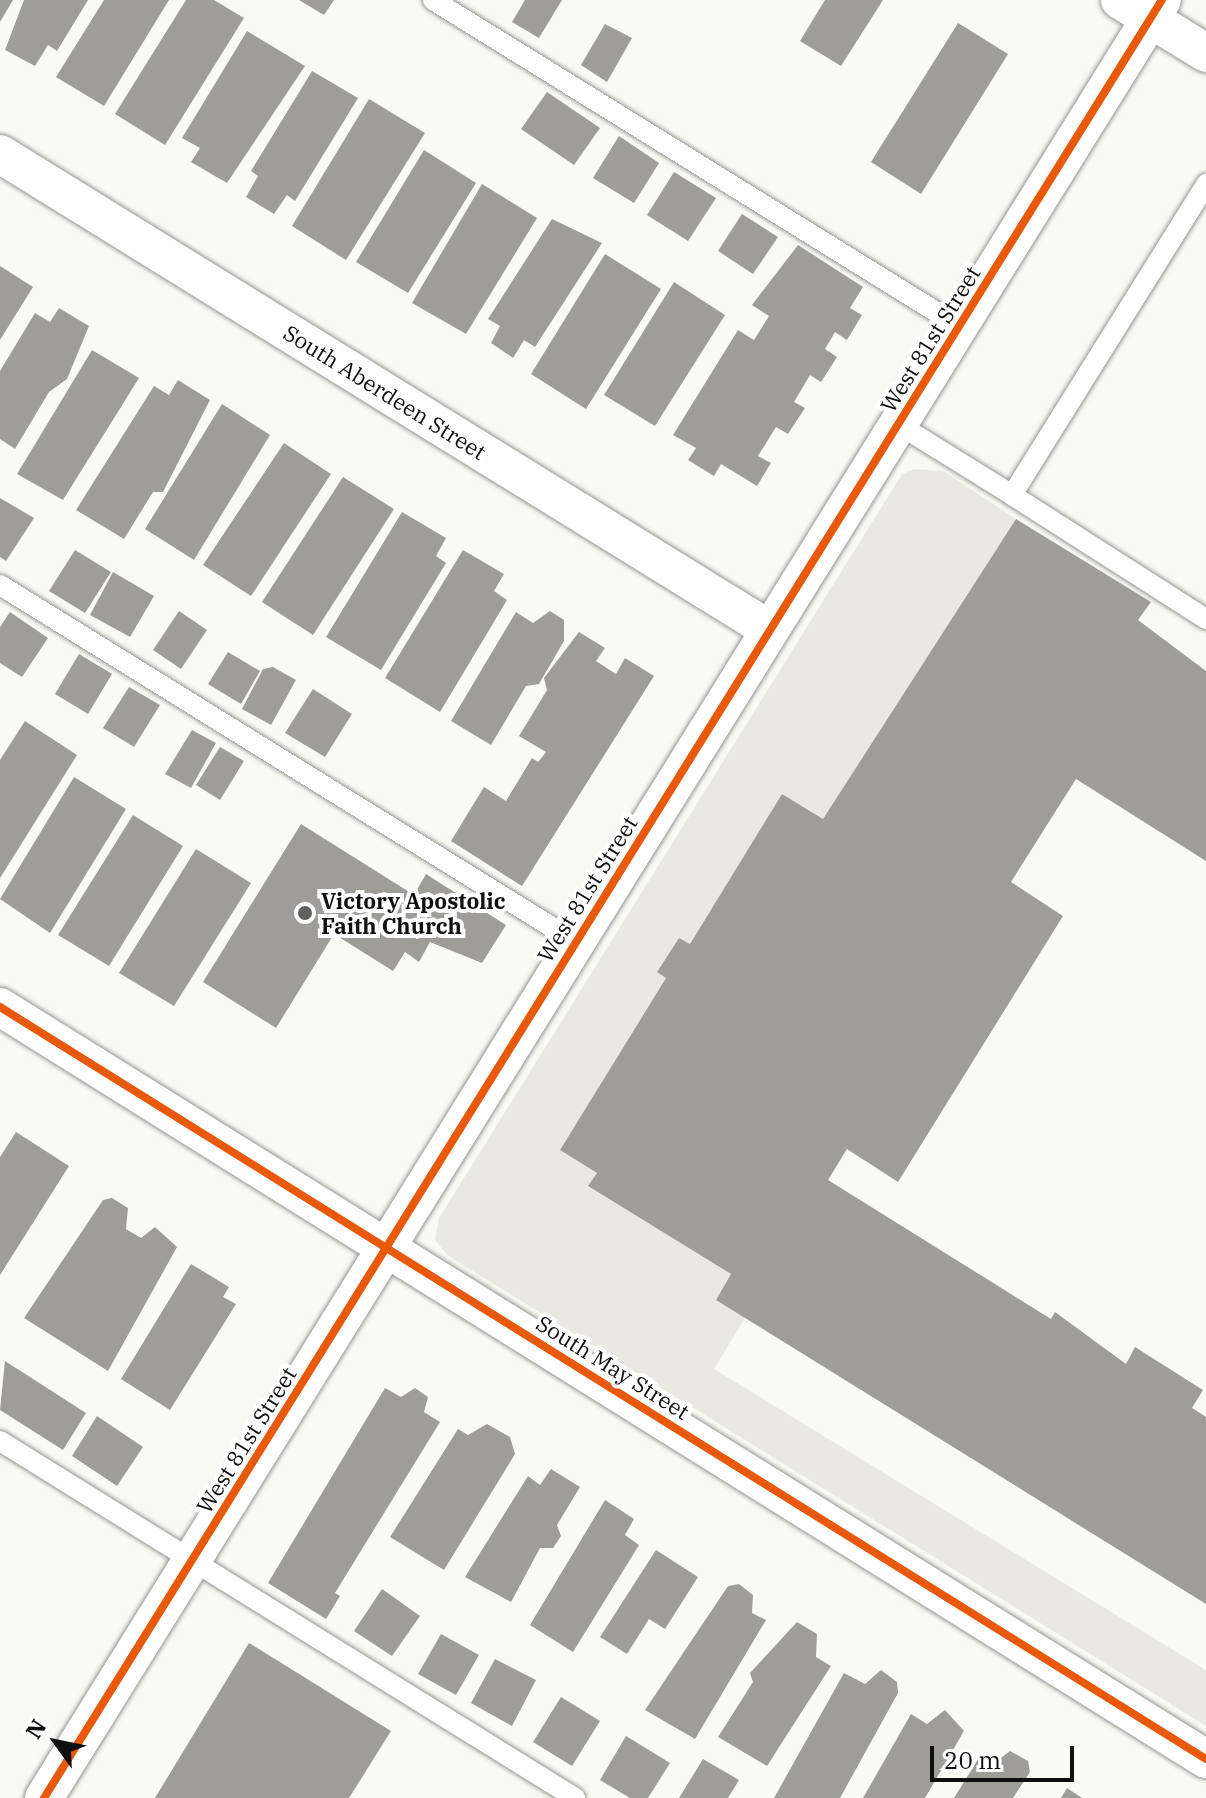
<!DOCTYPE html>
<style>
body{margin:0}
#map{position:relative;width:1206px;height:1798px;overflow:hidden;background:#fafaf5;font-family:"IBM Plex Serif",serif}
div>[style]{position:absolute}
.plaza>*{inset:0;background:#eae9e1}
.building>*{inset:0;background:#9e9d9a}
.roads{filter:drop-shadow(0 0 2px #959593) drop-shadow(0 0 2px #959593)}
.service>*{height:20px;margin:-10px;padding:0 10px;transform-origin:10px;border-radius:10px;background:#fefefe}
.minor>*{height:38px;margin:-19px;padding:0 19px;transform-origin:19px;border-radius:19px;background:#fefefe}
.cycleway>*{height:8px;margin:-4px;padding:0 4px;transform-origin:4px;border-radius:4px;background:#e8590c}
.dots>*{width:22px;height:22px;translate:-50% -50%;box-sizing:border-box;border:4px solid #fff;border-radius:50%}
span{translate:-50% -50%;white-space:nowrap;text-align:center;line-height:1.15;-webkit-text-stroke:8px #fff;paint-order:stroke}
.street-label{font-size:22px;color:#0f0f0f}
.poi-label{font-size:22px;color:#0f0f0f;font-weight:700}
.left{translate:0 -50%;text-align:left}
.north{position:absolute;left:16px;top:1702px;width:80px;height:80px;-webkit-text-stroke:6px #fff;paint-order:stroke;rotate:303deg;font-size:22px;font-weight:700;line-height:32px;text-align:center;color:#0f0f0f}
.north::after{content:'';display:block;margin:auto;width:28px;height:36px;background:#0f0f0f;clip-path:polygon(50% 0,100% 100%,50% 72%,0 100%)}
.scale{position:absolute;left:930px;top:1746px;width:144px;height:36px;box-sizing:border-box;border:4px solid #0f0f0f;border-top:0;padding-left:10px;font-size:24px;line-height:28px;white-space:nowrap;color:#0f0f0f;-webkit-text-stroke:6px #fff;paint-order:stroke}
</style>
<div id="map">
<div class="plaza">
<div style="clip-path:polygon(914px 469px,943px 471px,1016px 519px,823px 819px,782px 794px,690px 944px,679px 938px,657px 972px,666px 978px,560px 1150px,597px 1173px,589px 1187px,731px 1274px,745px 1318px,714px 1369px,1206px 1670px,1206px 1726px,447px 1255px,435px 1240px,439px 1218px,902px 474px)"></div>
</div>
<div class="building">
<div style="clip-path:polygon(0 0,13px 0,0 22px)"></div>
<div style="clip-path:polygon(24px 0,88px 0,57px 51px,48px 45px,35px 66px,5px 50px)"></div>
<div style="clip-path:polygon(104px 0,169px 0,104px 106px,56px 77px)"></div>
<div style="clip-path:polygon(186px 0,214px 0,244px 18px,165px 145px,115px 114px)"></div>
<div style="clip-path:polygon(299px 0,334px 0,324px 15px)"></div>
<div style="clip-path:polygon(525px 0,562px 0,539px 38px,512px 22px)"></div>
<div style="clip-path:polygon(825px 0,883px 0,841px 66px,800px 41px)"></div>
<div style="clip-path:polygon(958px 23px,1008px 54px,921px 194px,871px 162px)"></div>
<div style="clip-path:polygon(605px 24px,632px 38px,607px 82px,581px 65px)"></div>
<div style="clip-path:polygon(247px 31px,305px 66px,227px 183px,191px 162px,200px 148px,182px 138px)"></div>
<div style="clip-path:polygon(312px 71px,358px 98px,295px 201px,287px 195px,274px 214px,246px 197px,258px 176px,251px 171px)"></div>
<div style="clip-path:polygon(547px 92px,600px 128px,574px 165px,521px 129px)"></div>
<div style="clip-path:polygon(369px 99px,425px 133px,346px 260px,292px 226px)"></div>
<div style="clip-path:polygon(619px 136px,659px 163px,634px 203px,593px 178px)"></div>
<div style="clip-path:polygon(424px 150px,476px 183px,408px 293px,356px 262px)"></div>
<div style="clip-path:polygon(674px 172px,716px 198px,688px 241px,647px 215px)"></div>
<div style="clip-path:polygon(482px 184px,537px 218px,466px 334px,412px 303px)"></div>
<div style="clip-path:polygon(742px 214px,778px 237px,753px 274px,718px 251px)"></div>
<div style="clip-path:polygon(552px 219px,602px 243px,535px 347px,524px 340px,513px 358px,491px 343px,500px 326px,488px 319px)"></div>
<div style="clip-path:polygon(798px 245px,863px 287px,850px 308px,862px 315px,847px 340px,835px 332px,825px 349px,837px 357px,821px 382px,810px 375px,794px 402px,805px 408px,788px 434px,776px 427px,758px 456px,771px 463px,757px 486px,721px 464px,714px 476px,688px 460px,696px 448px,673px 435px,738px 330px,754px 340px,769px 316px,752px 305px)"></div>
<div style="clip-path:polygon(605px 254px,661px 289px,586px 409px,531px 374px)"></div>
<div style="clip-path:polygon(0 266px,33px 287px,0 340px)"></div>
<div style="clip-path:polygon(674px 282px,725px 315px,655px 426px,604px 395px)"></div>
<div style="clip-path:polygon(59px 308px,89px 326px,67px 379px,49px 392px,15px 449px,0 439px,0 371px,35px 313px,50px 322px)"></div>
<div style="clip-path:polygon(92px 350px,139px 378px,63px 500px,17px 474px)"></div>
<div style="clip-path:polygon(178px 380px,210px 400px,163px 492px,153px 492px,124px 539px,76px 510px,154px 386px,169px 395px)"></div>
<div style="clip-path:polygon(222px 404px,270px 435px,194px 560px,145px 529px)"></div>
<div style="clip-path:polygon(284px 443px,331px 474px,251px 596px,203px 565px)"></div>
<div style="clip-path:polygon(343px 477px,394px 509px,313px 635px,262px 602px)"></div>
<div style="clip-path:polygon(0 498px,34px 518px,6px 561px,0 557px)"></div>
<div style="clip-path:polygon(402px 512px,446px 538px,436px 556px,446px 563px,381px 670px,326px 637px)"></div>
<div style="clip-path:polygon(1016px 519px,1151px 602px,1138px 620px,1206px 671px,1206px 861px,1076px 779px,1011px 882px,1063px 916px,898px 1182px,847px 1149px,828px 1180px,1051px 1319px,1055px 1312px,1126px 1364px,1135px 1347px,1203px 1390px,1192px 1408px,1206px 1417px,1206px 1604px,716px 1300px,731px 1274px,588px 1186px,597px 1173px,560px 1150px,666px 978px,657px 972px,679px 938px,690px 944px,782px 794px,823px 819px)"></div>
<div style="clip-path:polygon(75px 550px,111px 572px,85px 613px,49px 591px)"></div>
<div style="clip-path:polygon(463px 550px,504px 574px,494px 591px,507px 600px,440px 712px,385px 678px)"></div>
<div style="clip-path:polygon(113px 572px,154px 596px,130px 637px,90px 615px)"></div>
<div style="clip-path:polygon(179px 611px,207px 630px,181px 669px,153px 650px)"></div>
<div style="clip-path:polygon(550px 611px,564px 620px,564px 641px,539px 684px,526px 686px,491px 745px,451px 721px,516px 612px,533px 623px)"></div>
<div style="clip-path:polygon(10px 612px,48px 638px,22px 677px,0 663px,0 627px)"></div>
<div style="clip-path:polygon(579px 632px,605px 648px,596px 661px,616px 674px,625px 658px,654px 676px,522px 886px,451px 841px,484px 787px,506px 801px,532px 758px,538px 762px,546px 752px,519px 736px,547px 690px,544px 678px)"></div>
<div style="clip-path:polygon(228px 652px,260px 671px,241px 704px,208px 684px)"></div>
<div style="clip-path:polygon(79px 654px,112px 674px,88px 714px,55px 694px)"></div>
<div style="clip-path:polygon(273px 667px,296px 680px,271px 725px,242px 709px,263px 669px)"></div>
<div style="clip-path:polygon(129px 687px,160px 705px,134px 747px,103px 728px)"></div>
<div style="clip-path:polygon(313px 689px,352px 714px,325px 757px,285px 733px)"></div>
<div style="clip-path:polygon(25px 721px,77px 755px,0 878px,0 760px)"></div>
<div style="clip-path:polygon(192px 730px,216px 743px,191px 788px,165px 774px)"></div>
<div style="clip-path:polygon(220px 747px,244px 761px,220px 800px,196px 785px)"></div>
<div style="clip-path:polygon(74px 777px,126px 809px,50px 933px,0 899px)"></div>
<div style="clip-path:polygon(133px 815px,183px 846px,109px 966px,58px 935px)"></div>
<div style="clip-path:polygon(301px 824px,414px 895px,426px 874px,506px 925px,482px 963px,430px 942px,419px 962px,405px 952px,393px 971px,334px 934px,276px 1028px,203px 982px)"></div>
<div style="clip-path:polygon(196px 849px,251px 883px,174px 1006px,119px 973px)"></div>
<div style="clip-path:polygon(16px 1132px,69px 1166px,0 1275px,0 1157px)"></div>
<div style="clip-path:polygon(112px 1198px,128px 1208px,126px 1229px,141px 1238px,155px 1227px,177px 1247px,108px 1371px,24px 1318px,103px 1200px)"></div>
<div style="clip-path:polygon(191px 1264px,229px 1287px,223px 1297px,236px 1304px,170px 1410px,121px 1379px)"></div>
<div style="clip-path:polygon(5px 1361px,86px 1413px,63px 1450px,0 1410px)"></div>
<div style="clip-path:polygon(385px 1388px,401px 1397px,415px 1388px,428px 1397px,424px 1412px,440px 1422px,335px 1593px,340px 1596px,326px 1619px,268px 1583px)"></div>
<div style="clip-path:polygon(97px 1416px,143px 1447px,117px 1486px,72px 1456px)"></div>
<div style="clip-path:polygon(487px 1424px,510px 1437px,515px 1454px,444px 1570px,390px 1537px,458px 1429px,468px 1435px)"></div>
<div style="clip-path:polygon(551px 1469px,580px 1487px,557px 1525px,561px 1536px,553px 1548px,540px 1548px,511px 1602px,465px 1577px,528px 1476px,540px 1485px)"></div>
<div style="clip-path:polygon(605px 1500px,634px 1519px,625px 1535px,639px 1545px,573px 1652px,530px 1625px)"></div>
<div style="clip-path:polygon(656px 1550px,698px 1577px,665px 1629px,649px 1619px,627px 1654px,600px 1637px)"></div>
<div style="clip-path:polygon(739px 1584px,753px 1595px,752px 1613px,766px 1620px,695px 1739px,645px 1710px,728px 1586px)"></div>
<div style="clip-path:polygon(382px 1589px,420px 1616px,392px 1656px,354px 1631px)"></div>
<div style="clip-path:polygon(797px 1622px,817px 1634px,816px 1657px,831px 1666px,767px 1766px,718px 1737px,753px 1682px,750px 1673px)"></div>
<div style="clip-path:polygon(441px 1634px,479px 1655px,456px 1695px,418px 1674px)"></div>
<div style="clip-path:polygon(249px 1643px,391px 1731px,349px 1798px,155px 1798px)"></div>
<div style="clip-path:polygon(495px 1659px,536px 1680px,512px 1726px,471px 1703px)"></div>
<div style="clip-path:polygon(881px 1670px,897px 1682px,898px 1693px,840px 1798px,774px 1798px,844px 1673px,865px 1684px)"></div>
<div style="clip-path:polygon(561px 1697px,600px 1721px,572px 1766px,533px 1742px)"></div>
<div style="clip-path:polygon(945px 1710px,964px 1731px,925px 1798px,863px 1798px,911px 1714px,927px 1724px)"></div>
<div style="clip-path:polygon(626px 1736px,670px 1763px,648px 1798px,630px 1798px,600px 1780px)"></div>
<div style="clip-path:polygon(1010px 1751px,1028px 1761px,1030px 1772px,1013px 1798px,954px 1798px,980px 1756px,993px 1764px)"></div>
<div style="clip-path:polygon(703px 1759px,739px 1780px,728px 1798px,679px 1798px)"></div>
<div style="clip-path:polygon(1067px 1788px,1082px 1798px,1061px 1798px)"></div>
</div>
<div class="roads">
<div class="service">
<div style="left:433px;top:0;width:619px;rotate:31.79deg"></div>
<div style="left:898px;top:424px;width:134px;rotate:31.9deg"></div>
<div style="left:1012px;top:495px;width:367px;rotate:-58deg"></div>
<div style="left:1012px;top:495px;width:230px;rotate:32.6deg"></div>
<div style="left:0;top:585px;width:678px;rotate:31.79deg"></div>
<div style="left:0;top:1441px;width:677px;rotate:31.83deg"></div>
</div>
<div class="minor">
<div style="left:1120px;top:0;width:101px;rotate:31.6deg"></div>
<div style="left:0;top:154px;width:905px;rotate:31.72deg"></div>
<div style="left:0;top:1007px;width:1421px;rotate:31.95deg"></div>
<div style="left:44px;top:1798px;width:2117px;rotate:-58.13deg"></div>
</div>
</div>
<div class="cycleway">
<div style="left:0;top:1007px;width:1421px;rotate:31.95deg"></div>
<div style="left:44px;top:1798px;width:2117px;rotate:-58.13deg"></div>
</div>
<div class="dots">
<div style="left:305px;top:913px;background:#616160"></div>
</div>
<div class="street-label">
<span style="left:930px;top:339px;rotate:-58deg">West 81st Street</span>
<span style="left:385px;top:392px;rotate:32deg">South Aberdeen Street</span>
<span style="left:587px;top:889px;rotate:-58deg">West 81st Street</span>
<span style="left:613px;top:1367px;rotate:32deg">South May Street</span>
<span style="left:246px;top:1440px;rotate:-58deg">West 81st Street</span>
</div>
<div class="poi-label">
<span class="left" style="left:321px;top:913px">Victory Apostolic<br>Faith Church</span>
</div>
<div class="north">N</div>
<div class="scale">20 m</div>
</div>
